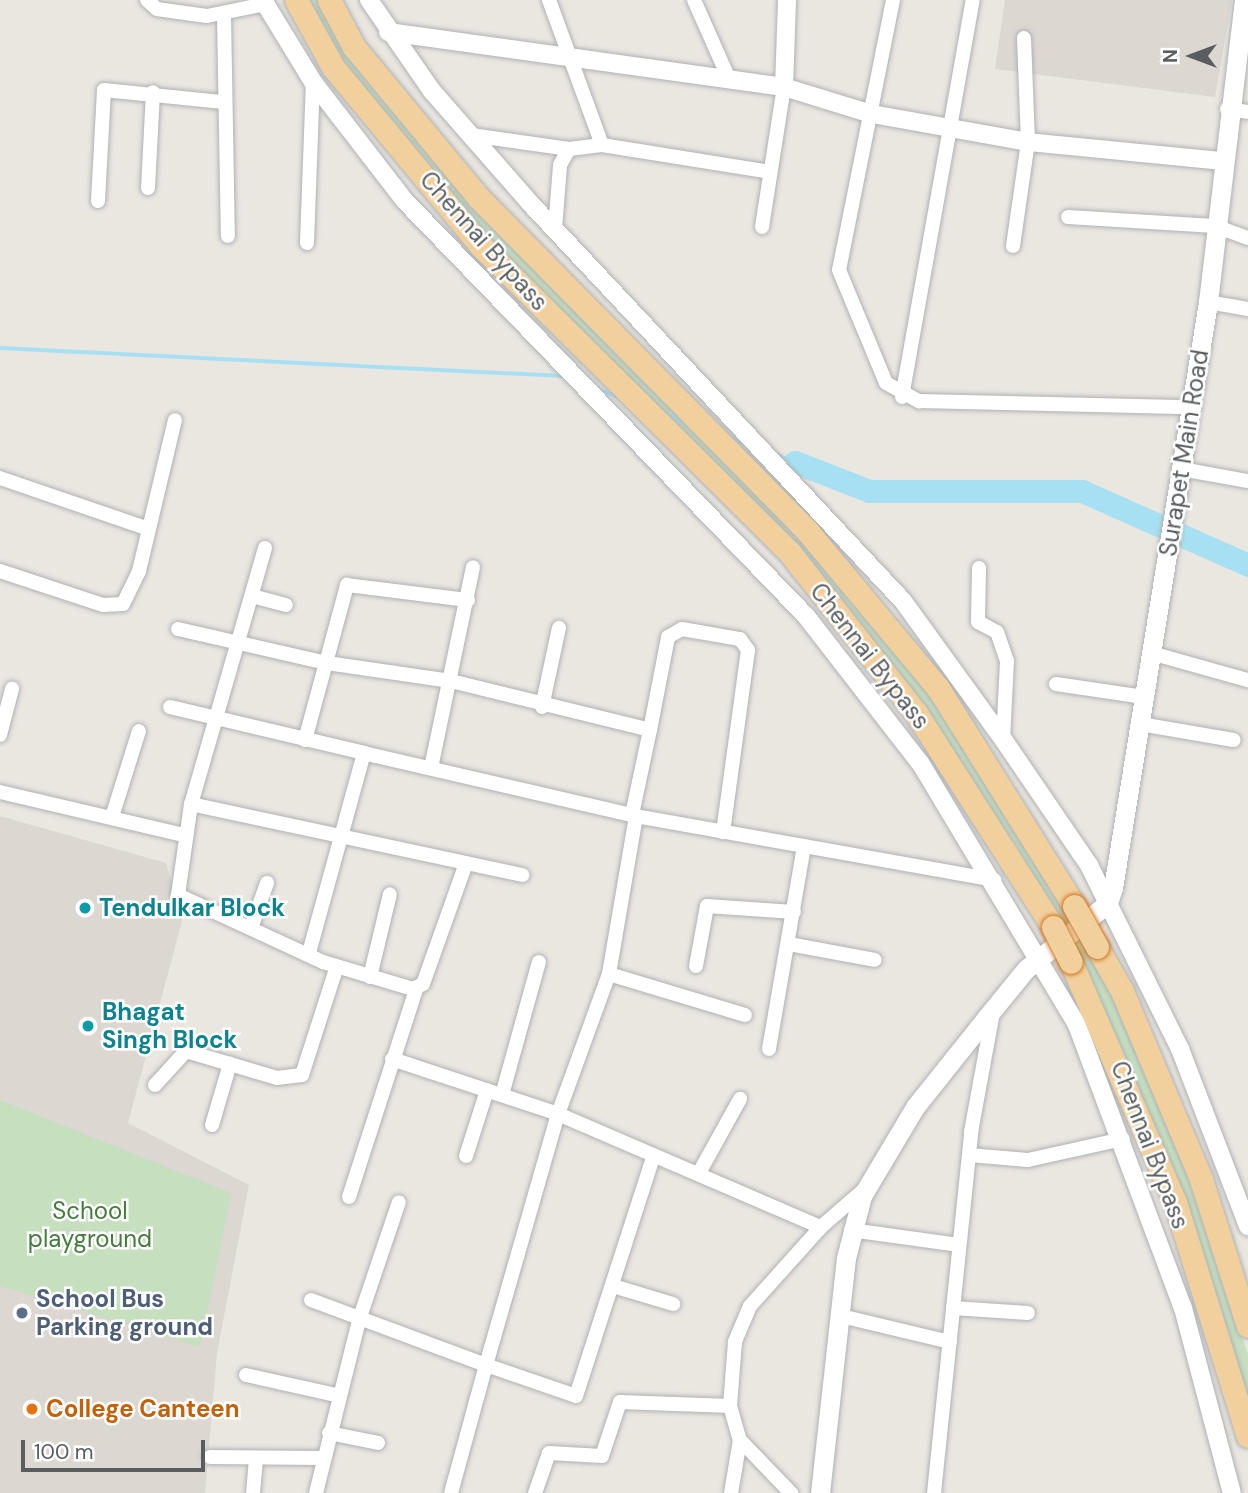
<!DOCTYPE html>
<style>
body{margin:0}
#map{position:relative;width:1248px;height:1493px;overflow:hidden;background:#eae6e0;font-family:"DM Sans",sans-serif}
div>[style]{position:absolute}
.education>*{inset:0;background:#dcd7d1}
.green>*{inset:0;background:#c5dfbf}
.stream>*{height:3.5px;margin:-1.75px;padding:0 1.75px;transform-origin:1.75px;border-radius:1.75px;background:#a7e0f3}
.river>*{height:23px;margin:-11.5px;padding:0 11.5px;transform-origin:11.5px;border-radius:11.5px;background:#a7e0f3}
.roads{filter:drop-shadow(0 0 2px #aeb2b4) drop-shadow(0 0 2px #aeb2b4)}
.minor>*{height:14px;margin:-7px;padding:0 7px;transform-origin:7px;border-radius:7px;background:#fff}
.tertiary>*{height:18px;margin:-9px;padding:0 9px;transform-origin:9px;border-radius:9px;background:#fff}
.secondary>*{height:19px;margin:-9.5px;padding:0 9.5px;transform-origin:9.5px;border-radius:9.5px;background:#fff}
.trunk>*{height:23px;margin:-11.5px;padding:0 11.5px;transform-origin:11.5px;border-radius:11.5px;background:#f2d09e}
.bridges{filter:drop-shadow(0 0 2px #ce761c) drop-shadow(0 0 2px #ce761c)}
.trunk-bridge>*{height:23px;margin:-11.5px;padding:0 11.5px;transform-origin:11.5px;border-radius:11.5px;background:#f2d09e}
.dots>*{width:19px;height:19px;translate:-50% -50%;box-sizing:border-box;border:4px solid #fff;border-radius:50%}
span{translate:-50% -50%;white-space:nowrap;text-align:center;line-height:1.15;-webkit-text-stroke:5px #fff;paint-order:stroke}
.street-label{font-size:24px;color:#595d5f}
.culture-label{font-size:24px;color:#0d838f;font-weight:700}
.left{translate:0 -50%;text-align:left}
.park-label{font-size:24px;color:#457a3d}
.service-label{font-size:24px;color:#4e5e75;font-weight:700}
.food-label{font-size:24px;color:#c56008;font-weight:700}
.north{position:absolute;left:1157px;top:21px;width:70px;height:70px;-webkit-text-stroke:5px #fff;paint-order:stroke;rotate:270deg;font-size:19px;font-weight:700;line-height:28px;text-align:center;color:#595d5f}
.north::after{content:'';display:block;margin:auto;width:24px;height:32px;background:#595d5f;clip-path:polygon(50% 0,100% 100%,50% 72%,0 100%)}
.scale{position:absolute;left:21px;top:1440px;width:184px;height:32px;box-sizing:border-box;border:4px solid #595d5f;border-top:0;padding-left:9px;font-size:21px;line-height:24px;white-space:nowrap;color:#595d5f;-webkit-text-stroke:5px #fff;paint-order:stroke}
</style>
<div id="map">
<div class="education">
<div style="clip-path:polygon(1005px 0,1232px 0,1215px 97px,995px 69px)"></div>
<div style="clip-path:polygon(0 816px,166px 863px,182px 921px,128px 1123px,249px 1185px,217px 1353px,205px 1493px,0 1493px)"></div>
</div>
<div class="green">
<div style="clip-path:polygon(305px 0,321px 0,347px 47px,775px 507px,925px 684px,1092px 948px,1160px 1098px,1248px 1354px,1248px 1418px,1179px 1196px,1121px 1046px,1017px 846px,907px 693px,486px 241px,338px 68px)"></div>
<div style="clip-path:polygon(0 1100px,231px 1193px,200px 1347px,0 1286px)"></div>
</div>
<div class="stream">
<div style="left:0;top:348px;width:564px;rotate:2.85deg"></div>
<div style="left:597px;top:389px;width:23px;rotate:20deg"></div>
<div style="left:662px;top:413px;width:24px;rotate:19deg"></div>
<div style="left:728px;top:437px;width:20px;rotate:20deg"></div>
<div style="left:777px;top:455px;width:19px;rotate:21deg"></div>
</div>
<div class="river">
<div style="left:795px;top:462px;width:79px;rotate:21.4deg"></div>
<div style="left:869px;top:491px;width:213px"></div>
<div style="left:1082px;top:491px;width:182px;rotate:24deg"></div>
</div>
<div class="roads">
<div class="minor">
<div style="left:147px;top:0;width:13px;rotate:42deg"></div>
<div style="left:157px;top:9px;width:50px;rotate:8deg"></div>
<div style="left:207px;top:16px;width:59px;rotate:-11.7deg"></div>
<div style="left:549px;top:0;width:154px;rotate:69.9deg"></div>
<div style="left:694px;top:0;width:86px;rotate:66.1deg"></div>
<div style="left:893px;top:0;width:275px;rotate:101.3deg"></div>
<div style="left:839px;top:270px;width:122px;rotate:67.4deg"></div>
<div style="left:886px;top:383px;width:38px;rotate:29deg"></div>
<div style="left:919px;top:401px;width:272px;rotate:1.3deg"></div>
<div style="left:224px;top:15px;width:221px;rotate:89deg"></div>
<div style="left:1227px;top:109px;width:21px;rotate:8deg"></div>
<div style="left:471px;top:135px;width:99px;rotate:8.1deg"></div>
<div style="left:148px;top:188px;width:96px;rotate:-87deg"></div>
<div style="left:98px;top:201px;width:111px;rotate:-86.9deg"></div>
<div style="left:104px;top:90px;width:120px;rotate:5.8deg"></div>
<div style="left:1068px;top:217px;width:147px;rotate:3.5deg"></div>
<div style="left:1215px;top:226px;width:35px;rotate:20deg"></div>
<div style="left:762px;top:227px;width:142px;rotate:-81.1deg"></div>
<div style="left:555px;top:229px;width:64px;rotate:-85.5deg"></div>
<div style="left:560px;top:165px;width:18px;rotate:-61deg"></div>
<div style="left:569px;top:149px;width:33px;rotate:-7deg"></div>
<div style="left:602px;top:145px;width:170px;rotate:9.1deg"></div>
<div style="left:307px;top:243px;width:161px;rotate:-87.9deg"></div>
<div style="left:1013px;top:246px;width:105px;rotate:-81.8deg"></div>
<div style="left:1028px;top:142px;width:104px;rotate:-92.2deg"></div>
<div style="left:1208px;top:302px;width:41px;rotate:9.9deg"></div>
<div style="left:902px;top:397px;width:403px;rotate:-79.9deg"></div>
<div style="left:1181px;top:469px;width:68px;rotate:10.2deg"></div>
<div style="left:0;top:478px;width:157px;rotate:18.9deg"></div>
<div style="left:265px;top:548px;width:266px;rotate:106.1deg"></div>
<div style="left:191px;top:804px;width:92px;rotate:98.1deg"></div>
<div style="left:178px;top:895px;width:160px;rotate:24.8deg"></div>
<div style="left:323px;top:962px;width:94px;rotate:16.7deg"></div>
<div style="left:413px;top:989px;width:11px;rotate:-27deg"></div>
<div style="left:423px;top:984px;width:128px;rotate:-70.4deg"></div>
<div style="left:979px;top:568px;width:54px;rotate:91.1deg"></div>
<div style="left:978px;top:622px;width:21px;rotate:28deg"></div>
<div style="left:997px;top:632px;width:31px;rotate:71deg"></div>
<div style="left:1007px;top:661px;width:78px;rotate:92.9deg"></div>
<div style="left:0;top:571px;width:108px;rotate:18.3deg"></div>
<div style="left:103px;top:605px;width:20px;rotate:-3deg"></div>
<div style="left:123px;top:604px;width:37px;rotate:-64deg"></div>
<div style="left:139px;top:571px;width:155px;rotate:-76.6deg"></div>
<div style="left:252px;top:596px;width:35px;rotate:15deg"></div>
<div style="left:178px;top:629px;width:153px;rotate:12.9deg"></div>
<div style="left:327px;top:663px;width:125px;rotate:8.3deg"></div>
<div style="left:451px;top:681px;width:205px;rotate:13.8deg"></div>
<div style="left:650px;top:730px;width:87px;rotate:102deg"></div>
<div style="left:1151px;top:653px;width:101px;rotate:15.6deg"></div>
<div style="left:1056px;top:684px;width:89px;rotate:8.4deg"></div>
<div style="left:170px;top:707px;width:199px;rotate:13.3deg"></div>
<div style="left:364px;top:753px;width:207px;rotate:105.4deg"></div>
<div style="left:542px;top:707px;width:81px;rotate:-77.9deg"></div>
<div style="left:1140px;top:724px;width:95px;rotate:9.7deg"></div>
<div style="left:650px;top:730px;width:95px;rotate:-79deg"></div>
<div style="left:668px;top:637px;width:16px;rotate:-30deg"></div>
<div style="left:682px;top:629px;width:59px;rotate:9.8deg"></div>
<div style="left:740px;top:639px;width:14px;rotate:54deg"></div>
<div style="left:748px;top:650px;width:184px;rotate:97.8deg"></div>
<div style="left:0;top:735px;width:48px;rotate:-75.4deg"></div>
<div style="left:305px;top:740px;width:161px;rotate:-74.8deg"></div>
<div style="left:347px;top:585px;width:122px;rotate:7.1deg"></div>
<div style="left:431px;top:768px;width:205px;rotate:-78.2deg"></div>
<div style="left:0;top:792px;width:189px;rotate:13.2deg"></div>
<div style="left:191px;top:804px;width:339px;rotate:12.1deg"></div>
<div style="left:636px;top:816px;width:364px;rotate:10.1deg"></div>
<div style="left:112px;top:817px;width:90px;rotate:-72.6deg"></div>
<div style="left:251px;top:928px;width:48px;rotate:-70.4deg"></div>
<div style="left:789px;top:944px;width:87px;rotate:10.5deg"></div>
<div style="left:696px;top:966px;width:61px;rotate:-79.6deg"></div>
<div style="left:707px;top:906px;width:87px;rotate:3.9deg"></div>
<div style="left:609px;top:974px;width:142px;rotate:16.8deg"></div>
<div style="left:370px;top:977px;width:85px;rotate:-76.5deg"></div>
<div style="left:769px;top:1049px;width:206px;rotate:-80.2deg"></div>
<div style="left:392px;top:1059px;width:175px;rotate:18.3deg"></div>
<div style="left:558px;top:1114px;width:286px;rotate:23.3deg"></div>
<div style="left:821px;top:1227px;width:106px;rotate:131.9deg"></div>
<div style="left:750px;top:1306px;width:39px;rotate:113deg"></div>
<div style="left:735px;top:1342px;width:64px;rotate:94.5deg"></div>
<div style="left:730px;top:1406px;width:35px;rotate:74deg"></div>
<div style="left:740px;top:1440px;width:54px;rotate:99.6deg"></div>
<div style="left:155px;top:1085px;width:46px;rotate:-47.6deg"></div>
<div style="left:186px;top:1051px;width:95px;rotate:16.5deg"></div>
<div style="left:277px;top:1078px;width:25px;rotate:-7deg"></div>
<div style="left:302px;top:1075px;width:114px;rotate:-72.2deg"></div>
<div style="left:502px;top:1095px;width:138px;rotate:-74.5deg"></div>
<div style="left:212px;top:1125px;width:64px;rotate:-73.6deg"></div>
<div style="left:969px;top:1155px;width:59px;rotate:4.8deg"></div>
<div style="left:1028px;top:1160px;width:97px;rotate:-12.5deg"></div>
<div style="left:466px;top:1156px;width:69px;rotate:-72.3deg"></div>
<div style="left:699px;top:1173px;width:85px;rotate:-61deg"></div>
<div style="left:349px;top:1197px;width:219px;rotate:-72.1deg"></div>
<div style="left:821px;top:1227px;width:61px;rotate:-41deg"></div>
<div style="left:851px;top:1230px;width:109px;rotate:7.9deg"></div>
<div style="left:613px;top:1286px;width:63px;rotate:16.7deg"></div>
<div style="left:311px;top:1300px;width:187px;rotate:20.4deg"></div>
<div style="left:486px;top:1365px;width:261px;rotate:-74deg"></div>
<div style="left:558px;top:1114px;width:149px;rotate:-70deg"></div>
<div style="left:609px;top:974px;width:160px;rotate:-80.3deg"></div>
<div style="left:636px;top:816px;width:279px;rotate:-167deg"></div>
<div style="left:953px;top:1308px;width:75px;rotate:3.8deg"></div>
<div style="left:841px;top:1316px;width:112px;rotate:13.4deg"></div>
<div style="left:246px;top:1375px;width:96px;rotate:12.6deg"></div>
<div style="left:329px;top:1433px;width:50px;rotate:11.5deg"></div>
<div style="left:740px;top:1440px;width:74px;rotate:46.1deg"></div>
<div style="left:210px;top:1457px;width:112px;rotate:0.5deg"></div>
<div style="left:253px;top:1493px;width:35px;rotate:-85deg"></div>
<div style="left:316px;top:1493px;width:181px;rotate:-76deg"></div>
<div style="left:360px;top:1317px;width:121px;rotate:-71.3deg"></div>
<div style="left:451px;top:1493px;width:133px;rotate:-74.7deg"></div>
<div style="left:486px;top:1365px;width:95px;rotate:19deg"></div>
<div style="left:576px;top:1396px;width:251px;rotate:-72.1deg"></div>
<div style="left:535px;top:1493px;width:42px;rotate:-70.7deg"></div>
<div style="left:549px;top:1453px;width:53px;rotate:3.2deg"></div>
<div style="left:602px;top:1456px;width:57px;rotate:-71.6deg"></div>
<div style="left:620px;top:1402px;width:110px;rotate:2.1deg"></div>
<div style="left:934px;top:1493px;width:363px;rotate:-84.1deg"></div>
<div style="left:971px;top:1132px;width:122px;rotate:-79.6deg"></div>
</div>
<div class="tertiary">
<div style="left:263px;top:0;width:96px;rotate:58.6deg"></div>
<div style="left:313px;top:82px;width:150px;rotate:52.3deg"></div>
<div style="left:405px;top:201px;width:577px;rotate:45.98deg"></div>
<div style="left:806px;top:616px;width:187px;rotate:52.2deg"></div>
<div style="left:921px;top:764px;width:304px;rotate:59.1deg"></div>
<div style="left:1077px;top:1025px;width:302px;rotate:69.5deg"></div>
<div style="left:1183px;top:1308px;width:191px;rotate:75.2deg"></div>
<div style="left:369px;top:0;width:111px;rotate:55.3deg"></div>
<div style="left:432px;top:91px;width:149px;rotate:48.8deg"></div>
<div style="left:530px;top:203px;width:545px;rotate:46.86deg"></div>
<div style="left:903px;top:601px;width:170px;rotate:54.1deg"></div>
<div style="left:1003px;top:739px;width:153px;rotate:55.7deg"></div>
<div style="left:1089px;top:865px;width:205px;rotate:63.7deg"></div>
<div style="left:1180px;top:1049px;width:190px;rotate:69deg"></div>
<div style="left:388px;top:32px;width:400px;rotate:7.9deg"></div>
<div style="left:784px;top:87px;width:92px;rotate:17.1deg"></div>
<div style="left:872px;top:114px;width:158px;rotate:10.2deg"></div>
<div style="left:1028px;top:142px;width:195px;rotate:5.6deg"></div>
<div style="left:784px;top:87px;width:87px;rotate:-88deg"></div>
</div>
<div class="secondary">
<div style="left:820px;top:1493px;width:236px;rotate:-83.7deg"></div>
<div style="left:846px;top:1258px;width:64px;rotate:-75.5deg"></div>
<div style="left:862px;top:1196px;width:104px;rotate:-59.2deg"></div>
<div style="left:915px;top:1107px;width:114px;rotate:-51.4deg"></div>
<div style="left:986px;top:1018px;width:63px;rotate:-50.8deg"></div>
<div style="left:1026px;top:969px;width:105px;rotate:-38.8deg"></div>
<div style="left:1108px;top:903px;width:16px;rotate:-72deg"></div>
<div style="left:1113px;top:888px;width:594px;rotate:-80.79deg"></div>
<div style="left:1208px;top:302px;width:304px;rotate:-83.2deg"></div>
</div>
<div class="trunk">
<div style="left:296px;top:0;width:77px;rotate:61.1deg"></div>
<div style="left:333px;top:67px;width:235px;rotate:50.4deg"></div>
<div style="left:483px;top:248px;width:433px;rotate:44.8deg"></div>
<div style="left:790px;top:553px;width:204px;rotate:51.8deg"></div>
<div style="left:916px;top:713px;width:254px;rotate:57.4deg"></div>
<div style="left:329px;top:0;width:53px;rotate:62deg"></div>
<div style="left:354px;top:47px;width:196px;rotate:50.4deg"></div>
<div style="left:479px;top:198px;width:469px;rotate:45.4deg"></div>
<div style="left:808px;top:532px;width:203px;rotate:50.2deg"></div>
<div style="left:938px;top:688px;width:257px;rotate:58deg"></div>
<div style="left:1097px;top:947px;width:51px;rotate:60.4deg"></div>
<div style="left:1122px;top:991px;width:204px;rotate:67.2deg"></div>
<div style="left:1201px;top:1179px;width:154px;rotate:72.3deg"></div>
<div style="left:1071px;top:962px;width:262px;rotate:66.6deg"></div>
<div style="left:1175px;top:1202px;width:245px;rotate:72.7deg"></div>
</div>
</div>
<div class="bridges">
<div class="trunk-bridge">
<div style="left:1074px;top:906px;width:47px;rotate:60.7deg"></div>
<div style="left:1053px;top:927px;width:39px;rotate:63deg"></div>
</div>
</div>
<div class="dots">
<div style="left:85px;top:908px;background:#0f9aa8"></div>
<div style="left:88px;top:1026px;background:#0f9aa8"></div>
<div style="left:22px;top:1313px;background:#5c6f8a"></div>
<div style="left:32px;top:1409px;background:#e8710a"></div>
</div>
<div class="street-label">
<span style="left:484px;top:241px;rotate:48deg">Chennai Bypass</span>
<span style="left:1184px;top:453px;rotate:-81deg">Surapet Main Road</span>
<span style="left:870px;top:656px;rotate:52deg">Chennai Bypass</span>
<span style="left:1150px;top:1145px;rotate:69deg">Chennai Bypass</span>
</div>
<div class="culture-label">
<span class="left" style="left:99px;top:908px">Tendulkar Block</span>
<span class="left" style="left:102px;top:1026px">Bhagat<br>Singh Block</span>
</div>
<div class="park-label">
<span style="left:90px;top:1225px">School<br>playground</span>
</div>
<div class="service-label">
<span class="left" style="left:36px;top:1313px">School Bus<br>Parking ground</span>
</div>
<div class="food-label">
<span class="left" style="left:46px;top:1409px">College Canteen</span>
</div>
<div class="north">N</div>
<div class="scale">100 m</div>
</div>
